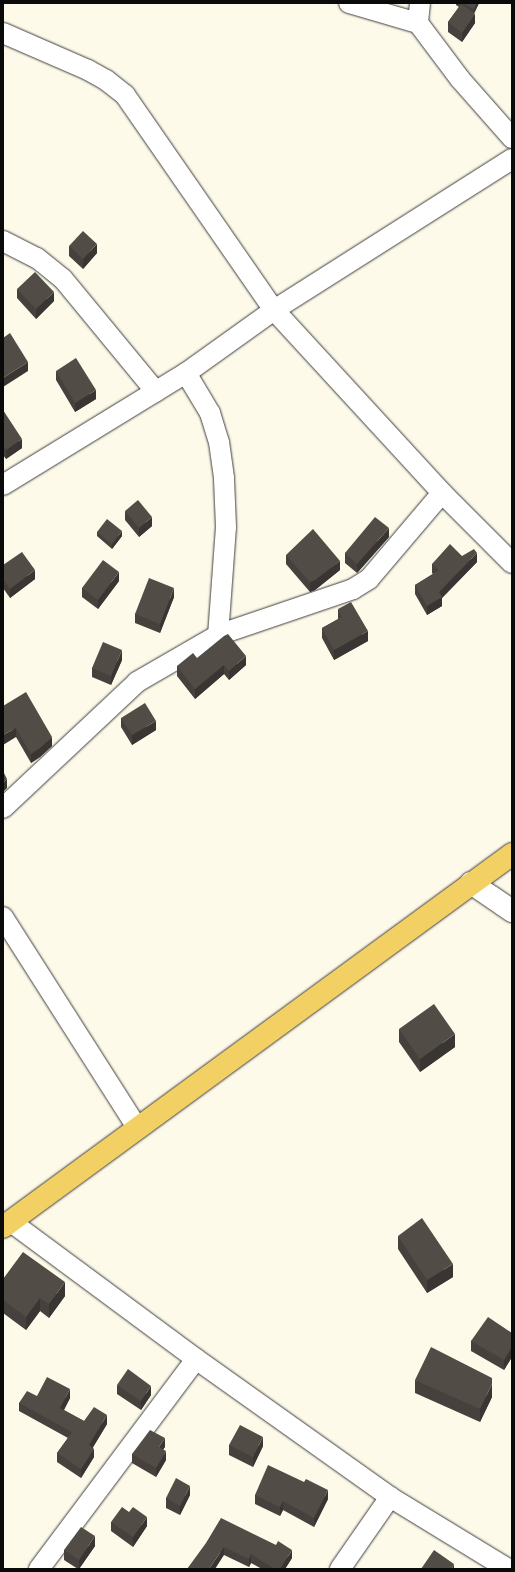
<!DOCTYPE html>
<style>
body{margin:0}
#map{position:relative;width:515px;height:1572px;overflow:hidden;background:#fefae9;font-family:"Times New Roman",serif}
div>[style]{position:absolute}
.roads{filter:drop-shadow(0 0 1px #3d3d3d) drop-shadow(0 0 1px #3d3d3d)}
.minor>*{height:20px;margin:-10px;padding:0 10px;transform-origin:10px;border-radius:10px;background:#fff}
.tertiary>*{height:22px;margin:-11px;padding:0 11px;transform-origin:11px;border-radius:11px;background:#fff}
.primary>*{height:22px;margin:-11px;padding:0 11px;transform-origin:11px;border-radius:11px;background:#f3d064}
.wall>*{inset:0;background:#47413d}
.shaded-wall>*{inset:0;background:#393532}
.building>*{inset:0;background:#524c47}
span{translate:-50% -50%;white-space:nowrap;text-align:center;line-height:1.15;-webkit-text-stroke:4px #fff;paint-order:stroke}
.frame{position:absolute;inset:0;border:4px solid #0a0a0a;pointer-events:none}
</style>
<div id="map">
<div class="roads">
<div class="minor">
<div style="left:349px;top:3px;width:72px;rotate:16.2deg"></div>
<div style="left:420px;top:3px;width:20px;rotate:96deg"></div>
<div style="left:418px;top:23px;width:70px;rotate:53.1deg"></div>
<div style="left:460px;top:79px;width:79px;rotate:48.6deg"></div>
<div style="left:3px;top:33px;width:93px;rotate:23.5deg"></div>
<div style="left:88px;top:70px;width:21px;rotate:29deg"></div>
<div style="left:106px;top:80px;width:24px;rotate:38deg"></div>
<div style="left:125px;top:95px;width:262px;rotate:55.3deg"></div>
<div style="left:274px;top:310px;width:248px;rotate:47.4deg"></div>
<div style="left:442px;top:493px;width:99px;rotate:45deg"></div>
<div style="left:3px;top:241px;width:38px;rotate:27deg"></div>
<div style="left:37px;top:258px;width:33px;rotate:39deg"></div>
<div style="left:63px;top:279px;width:146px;rotate:50.5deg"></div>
<div style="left:186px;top:373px;width:47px;rotate:59deg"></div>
<div style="left:210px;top:413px;width:30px;rotate:73deg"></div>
<div style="left:219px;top:442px;width:37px;rotate:82deg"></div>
<div style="left:224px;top:479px;width:48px;rotate:87.6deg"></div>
<div style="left:226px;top:527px;width:108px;rotate:94.2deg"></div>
<div style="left:3px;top:485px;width:215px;rotate:-31.5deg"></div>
<div style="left:186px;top:373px;width:108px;rotate:-35.6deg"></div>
<div style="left:274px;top:310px;width:282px;rotate:-32.4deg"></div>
<div style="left:3px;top:808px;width:184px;rotate:-43.2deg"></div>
<div style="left:137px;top:682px;width:94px;rotate:-30.1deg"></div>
<div style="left:218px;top:635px;width:143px;rotate:-18.8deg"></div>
<div style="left:353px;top:589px;width:19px;rotate:-32deg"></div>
<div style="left:369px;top:579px;width:113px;rotate:-49.7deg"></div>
<div style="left:3px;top:917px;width:251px;rotate:57.5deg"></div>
<div style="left:11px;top:1222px;width:230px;rotate:36.5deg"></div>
<div style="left:196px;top:1359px;width:238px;rotate:35.4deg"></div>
<div style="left:390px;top:1497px;width:138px;rotate:31.4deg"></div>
<div style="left:39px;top:1569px;width:262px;rotate:-53.2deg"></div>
<div style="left:340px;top:1569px;width:88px;rotate:-55.2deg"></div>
</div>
<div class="tertiary">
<div style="left:471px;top:883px;width:50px;rotate:34.3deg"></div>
</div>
<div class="primary">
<div style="left:3px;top:1227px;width:631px;rotate:-36.23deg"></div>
</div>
</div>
<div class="wall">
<div style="clip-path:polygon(456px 3px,479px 3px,474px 13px,475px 23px,462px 42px,448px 32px,448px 22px,459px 7px,456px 5px)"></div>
<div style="clip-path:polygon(69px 246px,97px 253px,83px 269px,69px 256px)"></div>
<div style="clip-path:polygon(17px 289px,54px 301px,36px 319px,17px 298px)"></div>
<div style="clip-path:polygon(56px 371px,96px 399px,75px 412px,56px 380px)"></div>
<div style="clip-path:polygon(3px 410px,22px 448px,6px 459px,3px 455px)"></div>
<div style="clip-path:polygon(125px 511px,152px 526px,139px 537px,125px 520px)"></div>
<div style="clip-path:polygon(97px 532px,122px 536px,112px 549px,97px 536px)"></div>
<div style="clip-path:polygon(389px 537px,357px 573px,345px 563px,345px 553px)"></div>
<div style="clip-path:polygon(286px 555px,340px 570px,315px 590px,310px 592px,286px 564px)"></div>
<div style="clip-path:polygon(462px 556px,477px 562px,442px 598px,442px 606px,427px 615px,415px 594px,415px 585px,433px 574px,432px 573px,432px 564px)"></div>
<div style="clip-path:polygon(3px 565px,35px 579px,10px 598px,3px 588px)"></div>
<div style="clip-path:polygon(119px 581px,98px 609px,82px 597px,82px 588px)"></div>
<div style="clip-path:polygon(174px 597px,160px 633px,135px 623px,135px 614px)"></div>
<div style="clip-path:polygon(338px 609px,368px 641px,334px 660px,322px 638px,322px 628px,338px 619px)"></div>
<div style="clip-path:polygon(197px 658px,246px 665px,229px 680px,224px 674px,195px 699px,177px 676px,177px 666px)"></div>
<div style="clip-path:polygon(122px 660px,111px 685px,92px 677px,92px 668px)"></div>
<div style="clip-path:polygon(3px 706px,52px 746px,40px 757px,31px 763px,16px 737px)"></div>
<div style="clip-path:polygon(121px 718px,156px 730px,132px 745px,121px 727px)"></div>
<div style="clip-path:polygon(399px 1029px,455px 1047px,420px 1072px,399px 1042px)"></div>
<div style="clip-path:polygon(398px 1236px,453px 1277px,427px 1293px,398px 1249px)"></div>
<div style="clip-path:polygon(3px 1279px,65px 1296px,49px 1318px,40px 1311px,26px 1330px,3px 1313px)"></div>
<div style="clip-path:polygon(512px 1333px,512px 1357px,504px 1370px,471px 1351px,471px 1341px)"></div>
<div style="clip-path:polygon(415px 1380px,492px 1397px,480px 1422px,415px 1393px)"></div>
<div style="clip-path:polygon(117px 1385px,151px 1395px,141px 1410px,117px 1394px)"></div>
<div style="clip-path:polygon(37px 1396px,70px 1398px,64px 1410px,84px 1421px,107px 1424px,93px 1447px,94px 1457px,81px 1478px,57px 1462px,57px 1453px,68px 1438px,19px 1411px,19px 1403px)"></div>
<div style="clip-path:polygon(229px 1445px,263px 1446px,253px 1467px,229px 1455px)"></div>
<div style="clip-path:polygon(165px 1447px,163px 1449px,166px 1460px,156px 1477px,132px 1463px,132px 1454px)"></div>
<div style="clip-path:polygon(304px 1482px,328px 1499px,314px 1527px,283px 1510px,280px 1516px,255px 1504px,255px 1495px)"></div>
<div style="clip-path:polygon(190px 1495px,180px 1515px,166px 1508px,166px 1498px)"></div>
<div style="clip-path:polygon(111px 1522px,147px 1526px,133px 1547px,111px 1531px)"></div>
<div style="clip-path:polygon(206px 1543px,292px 1558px,285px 1569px,262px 1569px,251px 1563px,249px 1567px,224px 1555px)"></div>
<div style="clip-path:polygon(95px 1546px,79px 1569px,78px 1569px,64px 1560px,64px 1550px)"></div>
</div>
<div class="shaded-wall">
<div style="clip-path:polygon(477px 3px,479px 3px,474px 14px,474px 9px)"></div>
<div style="clip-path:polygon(475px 14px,475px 23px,462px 42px,462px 33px)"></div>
<div style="clip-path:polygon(97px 244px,97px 253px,83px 269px,83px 259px)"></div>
<div style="clip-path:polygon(54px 292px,54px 301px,36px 319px,36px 309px)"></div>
<div style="clip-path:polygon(28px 362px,28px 371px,3px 387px,3px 378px)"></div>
<div style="clip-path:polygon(96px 390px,96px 399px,75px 412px,75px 403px)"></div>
<div style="clip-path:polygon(22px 439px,22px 448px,6px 459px,6px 450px)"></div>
<div style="clip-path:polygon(152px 517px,152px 526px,139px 537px,139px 528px)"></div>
<div style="clip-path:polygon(389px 528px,389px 537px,357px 573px,357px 564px)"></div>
<div style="clip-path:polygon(122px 531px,122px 536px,112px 549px,112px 544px)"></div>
<div style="clip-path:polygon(477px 553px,477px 562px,442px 598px,442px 606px,427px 615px,427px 606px,439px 592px)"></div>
<div style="clip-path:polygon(340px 561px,340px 570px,315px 590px,310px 592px,310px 582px)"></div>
<div style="clip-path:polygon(35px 570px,35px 579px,10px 598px,10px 589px)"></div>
<div style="clip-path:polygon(119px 572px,119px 581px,98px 609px,98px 600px)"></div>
<div style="clip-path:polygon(174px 588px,174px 597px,160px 633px,160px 624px)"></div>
<div style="clip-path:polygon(368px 631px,368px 641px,334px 660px,334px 650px)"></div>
<div style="clip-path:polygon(122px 650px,122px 660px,111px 685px,111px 676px)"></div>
<div style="clip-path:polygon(246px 656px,246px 665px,229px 680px,229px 671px)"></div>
<div style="clip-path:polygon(224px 665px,224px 674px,195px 699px,195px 689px)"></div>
<div style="clip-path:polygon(156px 721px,156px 730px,132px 745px,132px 735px)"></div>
<div style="clip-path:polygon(16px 728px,16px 737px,3px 745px,3px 735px)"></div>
<div style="clip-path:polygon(52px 737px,52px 746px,40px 757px,31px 763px,31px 754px)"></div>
<div style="clip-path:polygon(7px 779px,7px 788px,3px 792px,3px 783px)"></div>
<div style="clip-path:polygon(455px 1034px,455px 1047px,420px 1072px,420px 1059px)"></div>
<div style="clip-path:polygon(453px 1264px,453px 1277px,427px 1293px,427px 1280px)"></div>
<div style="clip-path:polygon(65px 1282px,65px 1296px,49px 1318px,49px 1304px)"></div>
<div style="clip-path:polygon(40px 1298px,40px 1311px,26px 1330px,26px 1317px)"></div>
<div style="clip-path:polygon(512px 1347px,512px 1357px,504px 1370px,504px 1360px)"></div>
<div style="clip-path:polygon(492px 1384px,492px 1397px,480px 1422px,480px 1409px)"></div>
<div style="clip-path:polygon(151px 1386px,151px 1395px,141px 1410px,141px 1401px)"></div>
<div style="clip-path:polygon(70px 1389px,70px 1398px,60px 1417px,60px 1408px)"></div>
<div style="clip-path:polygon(107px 1415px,107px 1424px,89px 1454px,89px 1445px)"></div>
<div style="clip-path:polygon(263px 1437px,263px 1446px,253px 1467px,253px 1457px)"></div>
<div style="clip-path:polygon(165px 1438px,165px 1447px,159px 1456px,159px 1447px)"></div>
<div style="clip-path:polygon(94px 1449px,94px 1457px,81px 1478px,81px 1469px)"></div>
<div style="clip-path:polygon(166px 1451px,166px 1460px,156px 1477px,156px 1468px)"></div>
<div style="clip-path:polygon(190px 1486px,190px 1495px,180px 1515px,180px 1506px)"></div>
<div style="clip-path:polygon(328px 1490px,328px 1499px,314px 1527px,314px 1518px)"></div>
<div style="clip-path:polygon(283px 1501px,283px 1510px,280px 1516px,280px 1507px)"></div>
<div style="clip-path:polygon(147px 1517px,147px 1526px,133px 1547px,133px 1537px)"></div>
<div style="clip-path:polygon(95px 1536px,95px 1546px,79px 1569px,79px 1560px)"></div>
<div style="clip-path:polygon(224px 1547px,224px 1555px,215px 1569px,209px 1569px)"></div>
<div style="clip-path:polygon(292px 1550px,292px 1558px,285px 1569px,280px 1569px)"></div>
<div style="clip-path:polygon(251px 1554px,251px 1563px,249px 1567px,249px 1559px)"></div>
<div style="clip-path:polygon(454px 1564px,454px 1569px,452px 1569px,452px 1568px)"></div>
</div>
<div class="building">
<div style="clip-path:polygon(461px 3px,477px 3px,474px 9px)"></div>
<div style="clip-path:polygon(461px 4px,475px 14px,462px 33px,448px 22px)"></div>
<div style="clip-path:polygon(83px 231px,97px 244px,83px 259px,69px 246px)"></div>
<div style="clip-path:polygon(35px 272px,54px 292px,36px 309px,17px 289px)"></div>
<div style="clip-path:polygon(10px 333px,28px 362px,3px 378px,3px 338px)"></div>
<div style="clip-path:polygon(76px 358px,96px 390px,75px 403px,56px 371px)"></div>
<div style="clip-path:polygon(3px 410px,22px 439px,6px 450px,3px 446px)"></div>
<div style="clip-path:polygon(138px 500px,152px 517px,139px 528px,125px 511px)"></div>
<div style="clip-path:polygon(375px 517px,389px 528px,357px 564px,345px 553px)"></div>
<div style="clip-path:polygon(107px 519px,122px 531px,112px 544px,97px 532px)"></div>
<div style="clip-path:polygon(313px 529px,340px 561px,315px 580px,310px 582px,286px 555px)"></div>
<div style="clip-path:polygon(450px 544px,462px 556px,474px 549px,477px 553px,439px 592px,442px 597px,427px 606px,415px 585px,439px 570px,432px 564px)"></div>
<div style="clip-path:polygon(22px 552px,35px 570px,10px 589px,3px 579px,3px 565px)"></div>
<div style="clip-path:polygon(103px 560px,119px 572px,98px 600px,82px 588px)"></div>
<div style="clip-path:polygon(149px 578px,174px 588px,160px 624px,135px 614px)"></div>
<div style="clip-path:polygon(351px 602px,368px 631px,334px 650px,322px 628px,342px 617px,338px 609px)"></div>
<div style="clip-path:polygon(228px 634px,246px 656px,229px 671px,224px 665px,195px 689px,177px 666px,193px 653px,197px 658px,224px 636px)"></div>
<div style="clip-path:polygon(103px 642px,122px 650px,111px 676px,92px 668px)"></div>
<div style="clip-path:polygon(26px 692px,52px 737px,40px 748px,31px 754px,16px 728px,3px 735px,3px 706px)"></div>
<div style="clip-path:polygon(145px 703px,156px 721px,132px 735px,121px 718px)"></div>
<div style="clip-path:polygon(3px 771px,7px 779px,3px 783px)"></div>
<div style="clip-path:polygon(434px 1004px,455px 1034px,420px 1059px,399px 1029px)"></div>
<div style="clip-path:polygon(422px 1218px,453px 1264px,427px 1280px,398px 1236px)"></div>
<div style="clip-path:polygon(23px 1252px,65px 1282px,49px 1304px,40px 1298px,26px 1317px,3px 1300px,3px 1279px)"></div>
<div style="clip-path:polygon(488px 1317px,512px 1333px,512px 1347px,504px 1360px,471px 1341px)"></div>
<div style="clip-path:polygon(431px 1347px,492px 1378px,492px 1384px,480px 1409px,415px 1380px)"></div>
<div style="clip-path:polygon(128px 1369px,151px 1386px,141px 1401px,117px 1385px)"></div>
<div style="clip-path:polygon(47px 1377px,70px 1389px,60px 1408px,84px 1421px,94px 1407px,107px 1415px,89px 1445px,94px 1449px,81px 1469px,57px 1453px,72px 1432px,19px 1403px,27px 1391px,37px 1396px)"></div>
<div style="clip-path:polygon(240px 1425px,263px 1437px,253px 1457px,229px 1445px)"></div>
<div style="clip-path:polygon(150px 1430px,165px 1438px,159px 1447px,166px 1451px,156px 1468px,132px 1454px)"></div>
<div style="clip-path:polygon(268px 1465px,304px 1482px,306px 1479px,328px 1490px,314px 1518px,283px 1501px,280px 1507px,255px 1495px)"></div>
<div style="clip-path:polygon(176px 1478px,190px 1486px,180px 1506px,166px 1498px)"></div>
<div style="clip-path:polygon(122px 1507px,129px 1512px,133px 1507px,147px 1517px,133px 1537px,111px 1522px)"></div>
<div style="clip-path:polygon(221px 1518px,276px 1545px,278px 1541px,292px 1550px,280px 1569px,275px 1569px,251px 1554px,249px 1559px,224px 1547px,209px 1569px,187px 1569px,206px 1543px)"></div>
<div style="clip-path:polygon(81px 1527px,95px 1536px,79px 1560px,64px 1550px)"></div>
<div style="clip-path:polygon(434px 1550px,454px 1564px,452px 1568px,453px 1569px,421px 1569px)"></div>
</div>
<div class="frame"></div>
</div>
